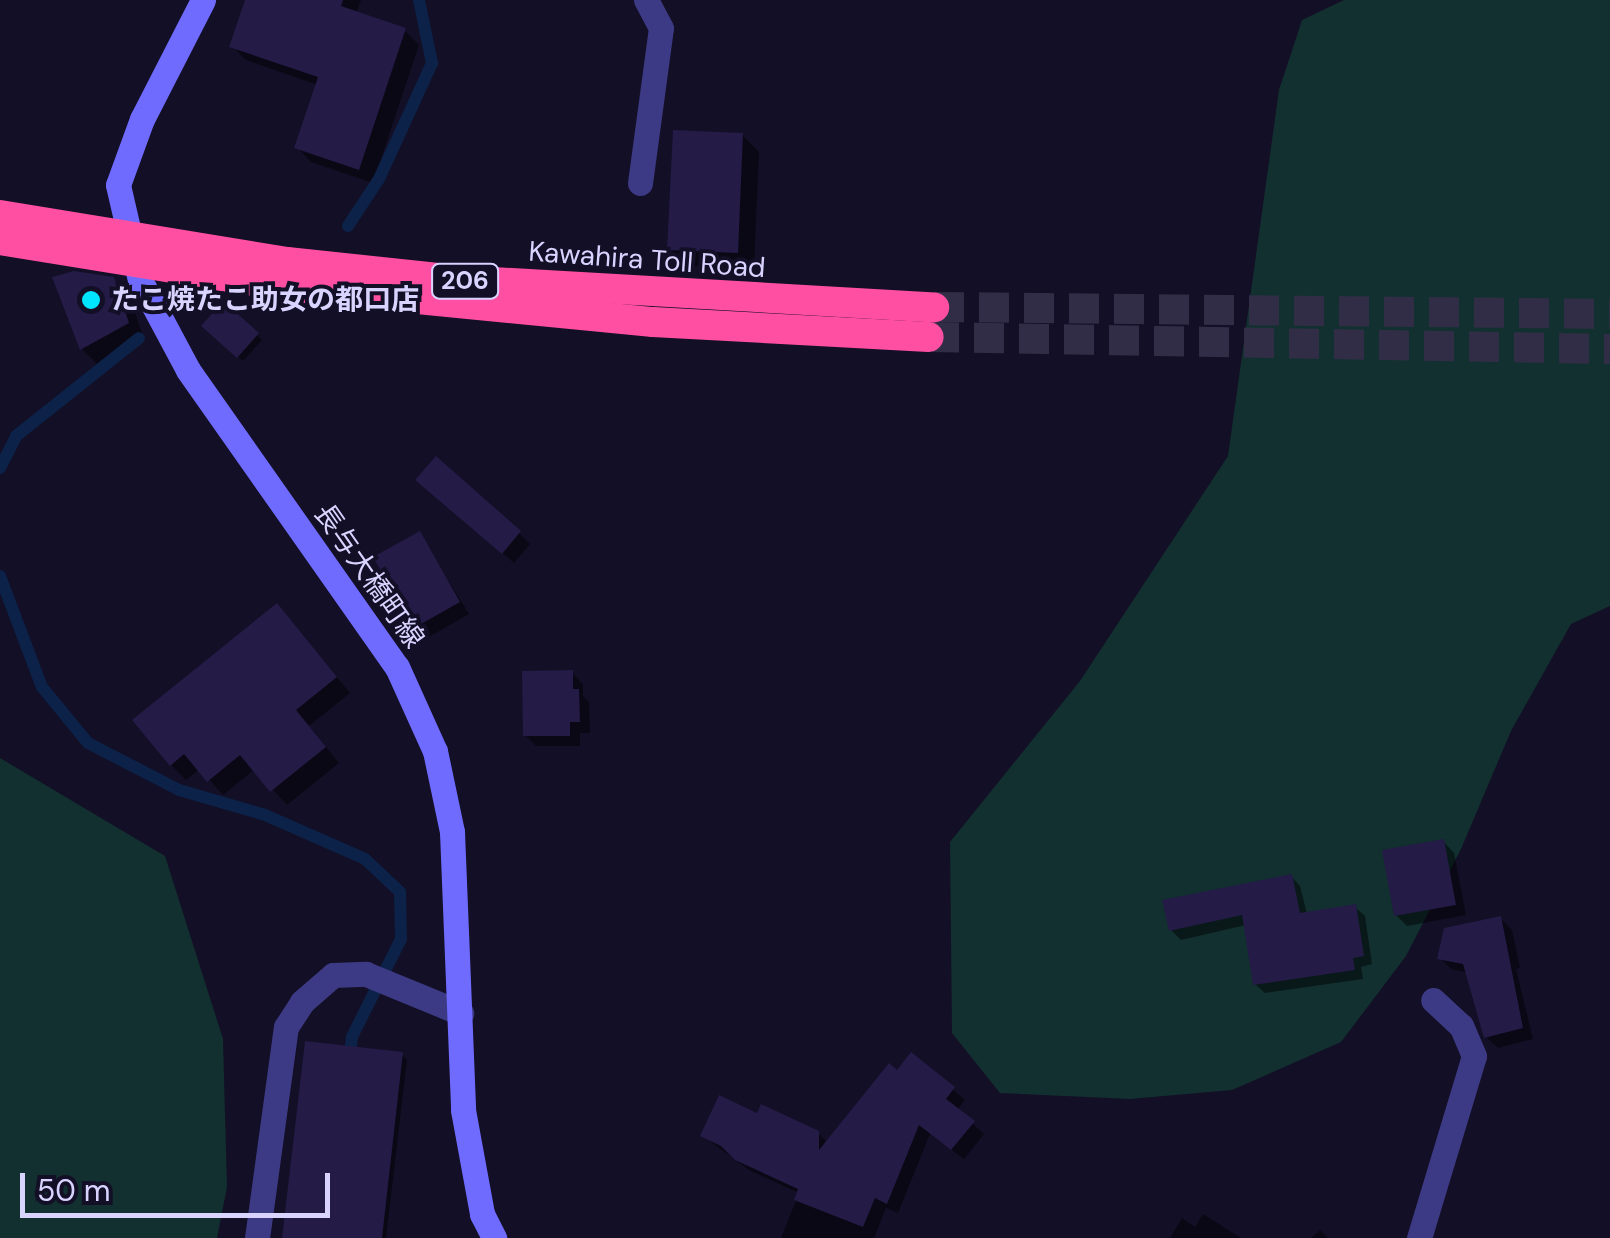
<!DOCTYPE html>
<meta charset="utf-8">
<style>
body{margin:0}
#map{position:relative;width:1610px;height:1238px;overflow:hidden;background:#130f26;font-family:"DM Sans","Noto Sans JP",sans-serif}
div>[style]{position:absolute}
.green>*{inset:0;background:#12302f}
.shadow>*{inset:0;background:#0007}
.stream>*{height:12px;margin:-6px;padding:0 6px;transform-origin:6px;border-radius:6px;background:#0c2248}
.building>*{inset:0;background:#241b47}
.motorway-tunnel>*{height:30px;margin-top:-15px;transform-origin:0;background:repeating-linear-gradient(90deg,#312d47 0 30px,transparent 0 45px)}
.minor>*{height:25px;margin:-12.5px;padding:0 12.5px;transform-origin:12.5px;border-radius:12.5px;background:#3d3a85}
.secondary>*{height:25px;margin:-12.5px;padding:0 12.5px;transform-origin:12.5px;border-radius:12.5px;background:#6f6bff}
.motorway-bridge>*{height:30px;margin:-15px;padding:0 15px;transform-origin:15px;border-radius:15px;background:#ff4fa3}
.dots>*{width:28px;height:28px;translate:-50% -50%;box-sizing:border-box;border:5px solid #130f26;border-radius:50%}
span{translate:-50% -50%;white-space:nowrap;text-align:center;line-height:1.15;-webkit-text-stroke:8px #130f26;paint-order:stroke}
.shield-label span{padding:2px 8px;background:#130f26;border:2px solid;border-radius:8px;-webkit-text-stroke-width:0}
.shield-label{font-size:25px;color:#d9d4ff;font-weight:700}
.street-label{font-size:28px;color:#d9d4ff}
.poi-label{font-size:28px;color:#d9d4ff;font-weight:700}
.left{translate:0 -50%;text-align:left}
.scale{position:absolute;left:20px;top:1173px;width:310px;height:45px;box-sizing:border-box;border:5px solid #d9d4ff;border-top:0;padding-left:12px;font-size:30px;line-height:35px;white-space:nowrap;color:#d9d4ff;-webkit-text-stroke:8px #130f26;paint-order:stroke}
</style>
<div id="map">
<div class="green">
<div style="clip-path:polygon(1344px 0,1610px 0,1610px 606px,1571px 624px,1511px 731px,1461px 849px,1406px 956px,1341px 1042px,1232px 1090px,1130px 1099px,1000px 1093px,952px 1033px,950px 842px,1080px 681px,1228px 456px,1279px 90px,1302px 20px)"></div>
<div style="clip-path:polygon(0 758px,165px 856px,223px 1039px,227px 1187px,217px 1238px,0 1238px)"></div>
</div>
<div class="shadow">
<div style="clip-path:polygon(248px 0,361px 0,356px 14px,405px 31px,419px 45px,373px 183px,311px 162px,297px 147px,318px 85px,246px 60px,232px 46px)"></div>
<div style="clip-path:polygon(742px 135px,759px 152px,754px 268px,687px 266px,670px 249px)"></div>
<div style="clip-path:polygon(55px 278px,113px 280px,130px 297px,144px 340px,99px 366px,82px 349px)"></div>
<div style="clip-path:polygon(223px 305px,262px 340px,243px 361px,204px 325px)"></div>
<div style="clip-path:polygon(429px 491px,519px 533px,530px 544px,514px 563px)"></div>
<div style="clip-path:polygon(419px 534px,469px 614px,427px 638px,416px 627px)"></div>
<div style="clip-path:polygon(292px 622px,350px 693px,309px 726px,339px 763px,287px 805px,255px 769px,223px 795px,200px 769px,186px 780px,171px 765px)"></div>
<div style="clip-path:polygon(572px 673px,583px 684px,583px 696px,589px 702px,590px 733px,580px 733px,580px 746px,536px 746px,525px 735px)"></div>
<div style="clip-path:polygon(1443px 841px,1454px 853px,1466px 915px,1407px 926px,1396px 915px)"></div>
<div style="clip-path:polygon(1291px 876px,1300px 886px,1307px 914px,1355px 907px,1365px 916px,1372px 964px,1361px 967px,1363px 979px,1265px 993px,1255px 984px,1246px 925px,1181px 940px,1171px 930px)"></div>
<div style="clip-path:polygon(1501px 919px,1512px 930px,1520px 968px,1516px 969px,1533px 1039px,1498px 1048px,1486px 1037px,1468px 973px,1451px 969px,1440px 958px)"></div>
<div style="clip-path:polygon(402px 1055px,407px 1060px,386px 1238px,285px 1238px)"></div>
<div style="clip-path:polygon(912px 1055px,965px 1100px,957px 1110px,984px 1134px,964px 1159px,930px 1134px,898px 1213px,886px 1208px,874px 1238px,781px 1238px,799px 1193px,749px 1170px,703px 1136px,758px 1116px,818px 1133px,828px 1143px)"></div>
<div style="clip-path:polygon(1203px 1214px,1241px 1238px,1170px 1238px,1182px 1218px,1195px 1227px)"></div>
<div style="clip-path:polygon(1320px 1230px,1328px 1238px,1311px 1238px)"></div>
</div>
<div class="stream">
<div style="left:348px;top:226px;width:56px;rotate:-56.6deg"></div>
<div style="left:379px;top:179px;width:128px;rotate:-65.4deg"></div>
<div style="left:432px;top:63px;width:64px;rotate:-101.7deg"></div>
<div style="left:0;top:468px;width:36px;rotate:-63deg"></div>
<div style="left:16px;top:436px;width:157px;rotate:-38.5deg"></div>
<div style="left:0;top:576px;width:119px;rotate:69.3deg"></div>
<div style="left:42px;top:687px;width:72px;rotate:50.6deg"></div>
<div style="left:88px;top:743px;width:102px;rotate:27.3deg"></div>
<div style="left:179px;top:790px;width:90px;rotate:16.2deg"></div>
<div style="left:265px;top:815px;width:109px;rotate:23.7deg"></div>
<div style="left:365px;top:859px;width:48px;rotate:43.3deg"></div>
<div style="left:400px;top:892px;width:47px;rotate:88.8deg"></div>
<div style="left:401px;top:939px;width:110px;rotate:116.6deg"></div>
<div style="left:352px;top:1037px;width:25px;rotate:97deg"></div>
</div>
<div class="building">
<div style="clip-path:polygon(245px 0,343px 0,341px 6px,406px 28px,359px 170px,294px 148px,318px 77px,229px 47px)"></div>
<div style="clip-path:polygon(673px 130px,743px 133px,738px 253px,667px 250px)"></div>
<div style="clip-path:polygon(74px 271px,114px 277px,129px 323px,80px 350px,52px 277px)"></div>
<div style="clip-path:polygon(223px 301px,259px 333px,237px 358px,201px 326px)"></div>
<div style="clip-path:polygon(436px 456px,521px 531px,502px 554px,415px 480px)"></div>
<div style="clip-path:polygon(420px 531px,460px 602px,414px 628px,373px 557px)"></div>
<div style="clip-path:polygon(277px 603px,337px 677px,296px 710px,326px 747px,270px 792px,240px 755px,207px 782px,184px 754px,170px 766px,132px 720px)"></div>
<div style="clip-path:polygon(573px 670px,573px 689px,579px 689px,580px 722px,570px 722px,570px 736px,523px 736px,522px 671px)"></div>
<div style="clip-path:polygon(1444px 839px,1456px 905px,1394px 916px,1382px 850px)"></div>
<div style="clip-path:polygon(1292px 874px,1300px 913px,1356px 904px,1364px 956px,1353px 958px,1355px 970px,1253px 985px,1242px 915px,1169px 931px,1162px 900px)"></div>
<div style="clip-path:polygon(1501px 916px,1523px 1028px,1484px 1038px,1463px 964px,1437px 959px,1444px 928px)"></div>
<div style="clip-path:polygon(305px 1041px,403px 1052px,382px 1238px,282px 1238px)"></div>
<div style="clip-path:polygon(911px 1052px,955px 1087px,946px 1099px,975px 1121px,951px 1150px,919px 1125px,887px 1204px,875px 1198px,863px 1227px,794px 1200px,798px 1189px,735px 1160px,721px 1146px,700px 1136px,719px 1095px,757px 1113px,761px 1104px,819px 1131px,819px 1150px,889px 1063px,897px 1070px)"></div>
</div>
<div class="motorway-tunnel">
<div style="left:934px;top:307px;width:676px;rotate:0.59deg"></div>
<div style="left:929px;top:337px;width:681px;rotate:1.01deg"></div>
</div>
<div class="minor">
<div style="left:640px;top:183px;width:156px;rotate:-82.3deg"></div>
<div style="left:661px;top:28px;width:32px;rotate:-118deg"></div>
<div style="left:257px;top:1238px;width:213px;rotate:-82.2deg"></div>
<div style="left:286px;top:1027px;width:30px;rotate:-57deg"></div>
<div style="left:302px;top:1002px;width:41px;rotate:-41.1deg"></div>
<div style="left:333px;top:975px;width:33px;rotate:-2deg"></div>
<div style="left:366px;top:974px;width:103px;rotate:22.3deg"></div>
<div style="left:1419px;top:1238px;width:190px;rotate:-73.2deg"></div>
<div style="left:1474px;top:1056px;width:33px;rotate:-113deg"></div>
<div style="left:1461px;top:1026px;width:38px;rotate:-137deg"></div>
</div>
<div class="secondary">
<div style="left:203px;top:0;width:134px;rotate:117.1deg"></div>
<div style="left:142px;top:119px;width:70px;rotate:110deg"></div>
<div style="left:118px;top:185px;width:98px;rotate:77deg"></div>
<div style="left:140px;top:280px;width:102px;rotate:61.9deg"></div>
<div style="left:188px;top:370px;width:363px;rotate:54.9deg"></div>
<div style="left:397px;top:667px;width:92px;rotate:65.7deg"></div>
<div style="left:435px;top:751px;width:83px;rotate:78.1deg"></div>
<div style="left:452px;top:832px;width:278px;rotate:87.7deg"></div>
<div style="left:463px;top:1110px;width:106px;rotate:79.6deg"></div>
<div style="left:482px;top:1214px;width:27px;rotate:63deg"></div>
</div>
<div class="motorway-bridge">
<div style="left:0;top:215px;width:291px;rotate:9.3deg"></div>
<div style="left:287px;top:262px;width:173px;rotate:6deg"></div>
<div style="left:459px;top:280px;width:476px;rotate:3.3deg"></div>
<div style="left:0;top:240px;width:289px;rotate:9.2deg"></div>
<div style="left:285px;top:286px;width:370px;rotate:5.6deg"></div>
<div style="left:653px;top:322px;width:276px;rotate:3.1deg"></div>
</div>
<div class="dots">
<div style="left:91px;top:300px;background:#00e5ff"></div>
</div>
<div class="shield-label">
<span style="left:465px;top:281px">206</span>
</div>
<div class="street-label">
<span style="left:647px;top:260px;rotate:4deg">Kawahira Toll Road</span>
<span style="left:369px;top:576px;rotate:55deg">長与大橋町線</span>
</div>
<div class="poi-label">
<span class="left" style="left:111px;top:300px">たこ焼たこ助女の都口店</span>
</div>
<div class="scale">50 m</div>
</div>
